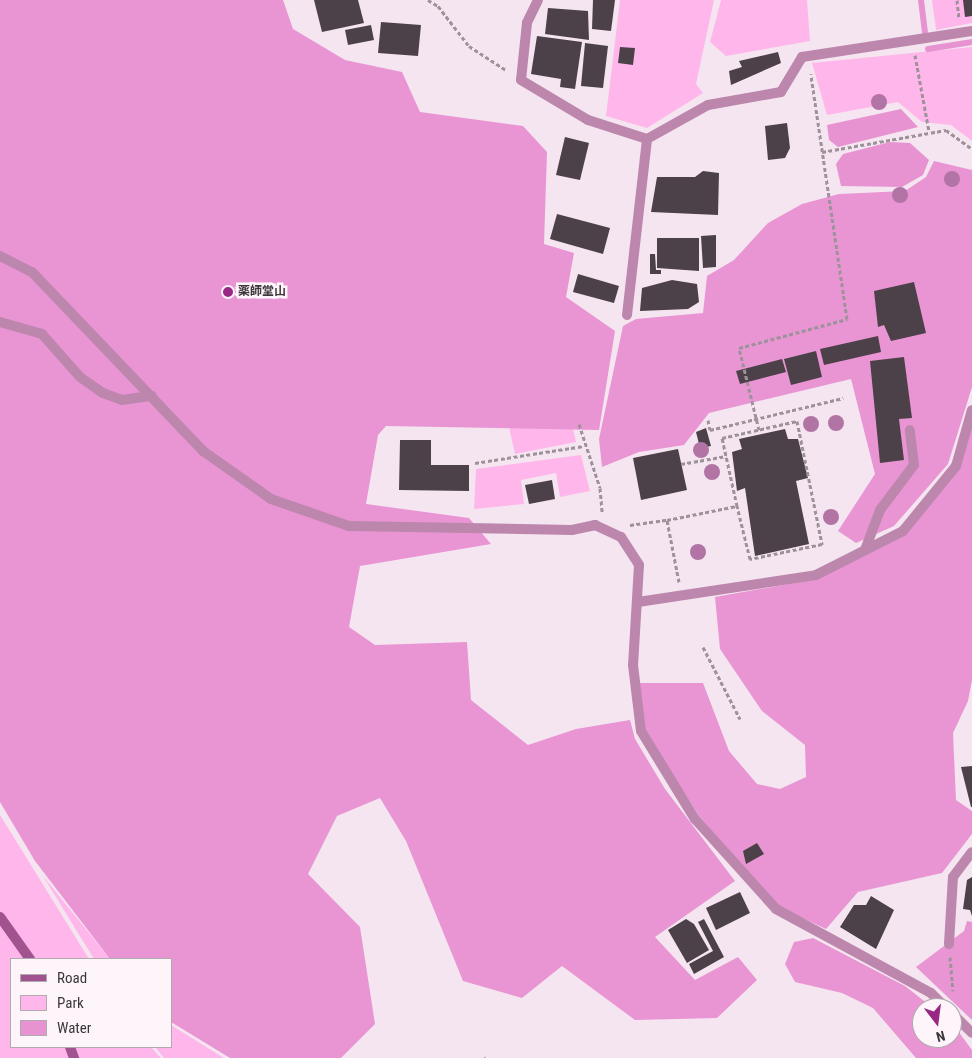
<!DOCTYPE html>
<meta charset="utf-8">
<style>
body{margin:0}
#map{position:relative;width:972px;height:1058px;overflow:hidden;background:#f5e5f0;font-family:"Roboto Condensed","Noto Sans JP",sans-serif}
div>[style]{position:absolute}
.green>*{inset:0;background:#ffb6eb}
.forest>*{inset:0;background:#e995d4}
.water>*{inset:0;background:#e793d2}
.stream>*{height:6px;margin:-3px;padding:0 3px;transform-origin:3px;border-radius:3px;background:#e793d2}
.building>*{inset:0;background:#4c4049}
.path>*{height:3px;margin-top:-1.5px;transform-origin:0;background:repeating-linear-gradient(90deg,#9d929a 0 4px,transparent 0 6.5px)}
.lane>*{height:10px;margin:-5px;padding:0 5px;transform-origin:5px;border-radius:5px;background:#bc86ad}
.street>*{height:10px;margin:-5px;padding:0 5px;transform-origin:5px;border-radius:5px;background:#bc86ad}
.secondary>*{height:10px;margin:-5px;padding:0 5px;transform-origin:5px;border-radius:5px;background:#a1538f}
.trees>*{width:16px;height:16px;margin:-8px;border-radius:50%;background:#b174a5}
.dots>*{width:14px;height:14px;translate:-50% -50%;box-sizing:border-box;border:2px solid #fef5fb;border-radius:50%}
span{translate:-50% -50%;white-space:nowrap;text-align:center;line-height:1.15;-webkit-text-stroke:5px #fef5fb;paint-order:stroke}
.poi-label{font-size:12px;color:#3c363a;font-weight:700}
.left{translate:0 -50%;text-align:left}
.legend{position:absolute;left:10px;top:958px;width:162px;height:90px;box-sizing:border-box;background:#fef5fb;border:1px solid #b0a9ae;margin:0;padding:6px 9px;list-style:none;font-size:15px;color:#3c363a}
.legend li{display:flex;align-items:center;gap:10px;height:25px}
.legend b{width:25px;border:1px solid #b0a9ae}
.north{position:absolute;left:912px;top:998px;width:50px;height:50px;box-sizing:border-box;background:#fef5fb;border:1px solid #b0a9ae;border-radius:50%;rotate:165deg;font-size:14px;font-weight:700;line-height:20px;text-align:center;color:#3c363a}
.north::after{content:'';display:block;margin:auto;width:18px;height:22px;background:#992784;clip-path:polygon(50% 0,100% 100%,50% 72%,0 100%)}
</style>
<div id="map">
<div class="green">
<div style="clip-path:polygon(620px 0,714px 0,696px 84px,703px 93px,647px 128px,606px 116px)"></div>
<div style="clip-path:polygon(721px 0,807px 0,810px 41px,726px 56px,710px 42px)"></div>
<div style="clip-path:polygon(932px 0,972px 0,972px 23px,936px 30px)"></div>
<div style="clip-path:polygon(972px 47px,972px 141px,951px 125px,922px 122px,898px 102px,827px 115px,812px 63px)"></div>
<div style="clip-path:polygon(569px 411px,576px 442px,515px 454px,507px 418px)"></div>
<div style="clip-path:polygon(581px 455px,590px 491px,560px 497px,556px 473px,521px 480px,524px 504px,474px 509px,476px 469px)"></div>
<div style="clip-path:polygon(0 815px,89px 959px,11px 959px,11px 1047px,151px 1047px,161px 1058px,0 1058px)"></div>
<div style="clip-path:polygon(43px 876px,110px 959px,94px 959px)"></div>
<div style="clip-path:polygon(171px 1025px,224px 1058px,164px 1058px,155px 1047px,171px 1047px)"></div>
</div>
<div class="forest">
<div style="clip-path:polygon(0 0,283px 0,293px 29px,345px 60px,402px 72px,420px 112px,523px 126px,547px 152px,544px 244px,574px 253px,566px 297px,615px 331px,599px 430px,386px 426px,378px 435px,366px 504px,469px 518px,491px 544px,360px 566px,349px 627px,375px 645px,467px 642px,471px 700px,528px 745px,576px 729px,630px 720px,635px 739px,665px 789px,735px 881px,655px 937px,695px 980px,738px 957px,757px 980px,717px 1018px,635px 1020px,562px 966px,522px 998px,463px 981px,406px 841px,380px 798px,337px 816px,308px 874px,360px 927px,375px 1024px,341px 1058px,230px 1058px,171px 1022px,171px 959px,110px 959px,35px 861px,0 802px)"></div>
<div style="clip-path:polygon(934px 161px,972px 170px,972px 387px,948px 464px,894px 526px,856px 543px,838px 531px,875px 474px,851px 379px,709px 413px,684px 445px,639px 452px,602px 467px,599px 439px,623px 326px,636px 319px,703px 313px,707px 276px,734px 260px,768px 223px,802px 204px,839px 194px,905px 191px,926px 177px)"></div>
<div style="clip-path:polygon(972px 422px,972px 680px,968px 701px,953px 733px,956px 800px,972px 811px,972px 834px,942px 873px,858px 892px,826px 929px,777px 906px,700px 817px,644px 730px,639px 683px,703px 683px,729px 751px,757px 784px,780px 789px,806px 777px,805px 745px,762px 711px,720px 649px,715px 597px,817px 579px,905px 535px,959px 467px)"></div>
<div style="clip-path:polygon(967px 921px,972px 922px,972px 1020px,916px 967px,964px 931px)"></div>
<div style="clip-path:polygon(813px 938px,905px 986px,933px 1008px,922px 1008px,922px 1038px,952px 1038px,952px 1023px,972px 1050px,972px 1058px,916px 1058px,873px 1008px,842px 993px,795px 982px,785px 964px,794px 942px)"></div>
</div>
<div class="water">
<div style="clip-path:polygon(901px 109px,918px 127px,838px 147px,829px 140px,827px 125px)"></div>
<div style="clip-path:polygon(890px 142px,910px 143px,929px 160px,923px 175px,902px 187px,841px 186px,836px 164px,843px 154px)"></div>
</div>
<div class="stream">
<div style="left:921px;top:0;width:32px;rotate:83deg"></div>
<div style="left:928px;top:49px;width:45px;rotate:-9deg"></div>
</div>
<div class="building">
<div style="clip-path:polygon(314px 0,358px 0,364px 23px,322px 32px)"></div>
<div style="clip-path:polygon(593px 0,615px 0,611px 31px,592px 29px)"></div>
<div style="clip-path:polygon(963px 0,972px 0,972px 16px,965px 17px)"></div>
<div style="clip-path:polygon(548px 8px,588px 11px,589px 40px,545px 34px)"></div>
<div style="clip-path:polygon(381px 22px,421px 25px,418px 56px,378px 53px)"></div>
<div style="clip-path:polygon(371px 25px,374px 40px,348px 45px,345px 30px)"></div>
<div style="clip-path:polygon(537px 36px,582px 42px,575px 89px,560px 87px,561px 79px,531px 74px)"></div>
<div style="clip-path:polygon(585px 43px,608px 46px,603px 88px,581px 86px)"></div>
<div style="clip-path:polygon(620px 47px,635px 48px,633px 65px,618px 63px)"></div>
<div style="clip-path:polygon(778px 52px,781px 63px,731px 85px,729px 71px,742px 67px,739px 61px)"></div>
<div style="clip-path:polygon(787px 123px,790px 148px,785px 158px,768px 160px,765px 126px)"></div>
<div style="clip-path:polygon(565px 137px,589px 143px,580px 180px,556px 175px)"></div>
<div style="clip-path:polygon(703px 171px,719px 173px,718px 215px,651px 212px,657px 177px,695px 177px)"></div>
<div style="clip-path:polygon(557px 214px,610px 228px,603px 254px,550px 239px)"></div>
<div style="clip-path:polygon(716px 235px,716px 267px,703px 268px,701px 236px)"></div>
<div style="clip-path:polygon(657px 238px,699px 238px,699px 271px,657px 268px)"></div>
<div style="clip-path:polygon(650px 254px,655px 254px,656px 270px,661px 270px,661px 274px,650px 274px)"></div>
<div style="clip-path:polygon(578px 274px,619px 286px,614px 303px,573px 292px)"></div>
<div style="clip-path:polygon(672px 280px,697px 284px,699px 302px,688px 309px,640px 311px,642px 288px)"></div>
<div style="clip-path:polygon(914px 282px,926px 333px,891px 341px,884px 325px,878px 327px,874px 291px)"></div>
<div style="clip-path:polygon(878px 336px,881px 352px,824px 365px,820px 349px)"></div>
<div style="clip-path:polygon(816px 351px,822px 377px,791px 385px,784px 359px)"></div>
<div style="clip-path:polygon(904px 357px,912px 418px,899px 419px,904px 460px,880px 463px,870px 361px)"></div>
<div style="clip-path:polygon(782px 359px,786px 372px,740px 384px,736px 371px)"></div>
<div style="clip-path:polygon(706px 428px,711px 446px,700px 448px,696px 432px)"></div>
<div style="clip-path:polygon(785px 429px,788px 439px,798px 439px,808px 478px,796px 481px,809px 544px,755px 556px,745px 488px,737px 491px,732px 452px,742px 449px,739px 439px)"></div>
<div style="clip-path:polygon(400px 440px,431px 440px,431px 465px,469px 465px,469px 491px,399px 490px)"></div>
<div style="clip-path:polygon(678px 449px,687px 490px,641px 500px,633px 458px)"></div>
<div style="clip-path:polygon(552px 480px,555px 499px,529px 504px,525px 485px)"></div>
<div style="clip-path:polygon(972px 766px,972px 807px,971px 807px,961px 767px)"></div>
<div style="clip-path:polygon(757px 843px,764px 854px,746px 864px,743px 851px)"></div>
<div style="clip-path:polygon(972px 877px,972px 916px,970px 910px,963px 909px,967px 880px)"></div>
<div style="clip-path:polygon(740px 892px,750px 913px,716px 930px,706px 908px)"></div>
<div style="clip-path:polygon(871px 896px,894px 910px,876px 949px,840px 927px,854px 905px,866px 905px)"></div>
<div style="clip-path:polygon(686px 919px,694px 924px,709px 950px,687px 963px,668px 930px)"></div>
<div style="clip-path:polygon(704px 919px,724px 957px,694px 974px,689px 964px,713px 951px,698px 922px)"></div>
</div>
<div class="path">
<div style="left:428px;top:0;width:12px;rotate:31deg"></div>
<div style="left:438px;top:6px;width:51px;rotate:52.2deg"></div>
<div style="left:469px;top:46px;width:44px;rotate:33deg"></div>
<div style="left:957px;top:0;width:19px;rotate:84deg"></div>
<div style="left:915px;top:55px;width:77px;rotate:79.6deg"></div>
<div style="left:822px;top:152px;width:126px;rotate:-10.1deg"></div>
<div style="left:946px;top:130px;width:32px;rotate:36deg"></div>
<div style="left:708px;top:420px;width:10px;rotate:79deg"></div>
<div style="left:710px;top:430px;width:137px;rotate:-13.5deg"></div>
<div style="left:579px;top:424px;width:67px;rotate:71.8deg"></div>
<div style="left:600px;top:488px;width:24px;rotate:85deg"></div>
<div style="left:759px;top:430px;width:84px;rotate:-103.7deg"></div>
<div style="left:739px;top:348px;width:112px;rotate:-15deg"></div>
<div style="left:847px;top:319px;width:248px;rotate:-98.4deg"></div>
<div style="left:475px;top:463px;width:110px;rotate:-8.9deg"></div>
<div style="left:681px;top:464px;width:46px;rotate:-10.1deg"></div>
<div style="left:630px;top:525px;width:37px;rotate:-8deg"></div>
<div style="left:679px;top:582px;width:63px;rotate:-101deg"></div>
<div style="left:667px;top:520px;width:71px;rotate:-11.3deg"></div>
<div style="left:737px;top:506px;width:70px;rotate:-102.4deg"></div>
<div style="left:722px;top:438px;width:77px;rotate:-12.8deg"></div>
<div style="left:797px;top:421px;width:126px;rotate:78.5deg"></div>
<div style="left:822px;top:544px;width:74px;rotate:168.2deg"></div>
<div style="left:750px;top:559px;width:55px;rotate:-103.8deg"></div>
<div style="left:703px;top:647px;width:81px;rotate:62.8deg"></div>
<div style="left:950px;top:957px;width:34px;rotate:85deg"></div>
<div style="left:484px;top:1057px;width:1px;rotate:45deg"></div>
</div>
<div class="lane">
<div style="left:865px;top:550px;width:43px;rotate:-69.4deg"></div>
<div style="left:880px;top:510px;width:56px;rotate:-52.9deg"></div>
<div style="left:914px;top:465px;width:35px;rotate:-97deg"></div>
<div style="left:949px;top:944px;width:67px;rotate:-86.6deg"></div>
<div style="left:953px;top:877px;width:31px;rotate:-53deg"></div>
</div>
<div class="street">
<div style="left:538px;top:0;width:25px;rotate:116deg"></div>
<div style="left:527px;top:23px;width:57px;rotate:96deg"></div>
<div style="left:521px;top:80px;width:78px;rotate:30.8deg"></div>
<div style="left:588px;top:120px;width:62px;rotate:17.9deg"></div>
<div style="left:647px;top:139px;width:70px;rotate:-29.1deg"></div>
<div style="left:708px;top:105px;width:74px;rotate:-10.1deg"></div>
<div style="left:781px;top:92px;width:41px;rotate:-59deg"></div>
<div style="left:802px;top:57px;width:172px;rotate:-8.7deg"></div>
<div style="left:0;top:256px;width:36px;rotate:27deg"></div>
<div style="left:32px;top:272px;width:248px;rotate:46.3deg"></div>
<div style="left:203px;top:451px;width:83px;rotate:35.2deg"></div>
<div style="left:271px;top:499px;width:83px;rotate:19.1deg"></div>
<div style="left:349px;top:526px;width:223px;rotate:1deg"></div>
<div style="left:572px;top:530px;width:24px;rotate:-12deg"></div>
<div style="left:595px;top:525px;width:29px;rotate:25deg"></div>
<div style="left:621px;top:537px;width:33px;rotate:57deg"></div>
<div style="left:639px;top:565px;width:100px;rotate:93.4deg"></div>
<div style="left:633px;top:665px;width:66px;rotate:83.1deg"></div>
<div style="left:641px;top:731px;width:103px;rotate:58.5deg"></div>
<div style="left:695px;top:819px;width:121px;rotate:48deg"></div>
<div style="left:776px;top:909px;width:176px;rotate:28.5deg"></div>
<div style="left:931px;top:993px;width:21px;rotate:45deg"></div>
<div style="left:627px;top:315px;width:177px;rotate:-83.5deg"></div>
<div style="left:0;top:322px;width:44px;rotate:15.9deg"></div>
<div style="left:42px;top:334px;width:57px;rotate:48.5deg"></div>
<div style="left:80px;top:377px;width:28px;rotate:35deg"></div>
<div style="left:103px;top:393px;width:20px;rotate:20deg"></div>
<div style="left:122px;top:400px;width:30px;rotate:-8deg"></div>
<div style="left:638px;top:602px;width:180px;rotate:-8.6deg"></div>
<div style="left:816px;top:575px;width:97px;rotate:-26.8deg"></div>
<div style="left:903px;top:531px;width:84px;rotate:-50.8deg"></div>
<div style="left:956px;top:466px;width:58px;rotate:-74.1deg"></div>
<div style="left:952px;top:1013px;width:28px;rotate:45deg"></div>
</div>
<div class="secondary">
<div style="left:0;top:917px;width:52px;rotate:54.5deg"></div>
<div style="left:70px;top:1047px;width:12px;rotate:70deg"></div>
</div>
<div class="trees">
<div style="left:879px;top:102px"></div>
<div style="left:952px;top:179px"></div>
<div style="left:900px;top:195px"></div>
<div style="left:836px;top:423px"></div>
<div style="left:811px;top:424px"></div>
<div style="left:701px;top:450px"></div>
<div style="left:712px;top:472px"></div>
<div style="left:831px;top:517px"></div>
<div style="left:698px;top:552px"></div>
</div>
<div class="dots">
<div style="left:228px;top:292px;background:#992784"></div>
</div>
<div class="poi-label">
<span class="left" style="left:238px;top:292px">薬師堂山</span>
</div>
<ul class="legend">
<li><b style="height:6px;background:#a1538f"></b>Road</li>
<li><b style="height:14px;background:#ffb6eb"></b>Park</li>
<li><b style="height:14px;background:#e793d2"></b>Water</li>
</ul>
<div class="north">N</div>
</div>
